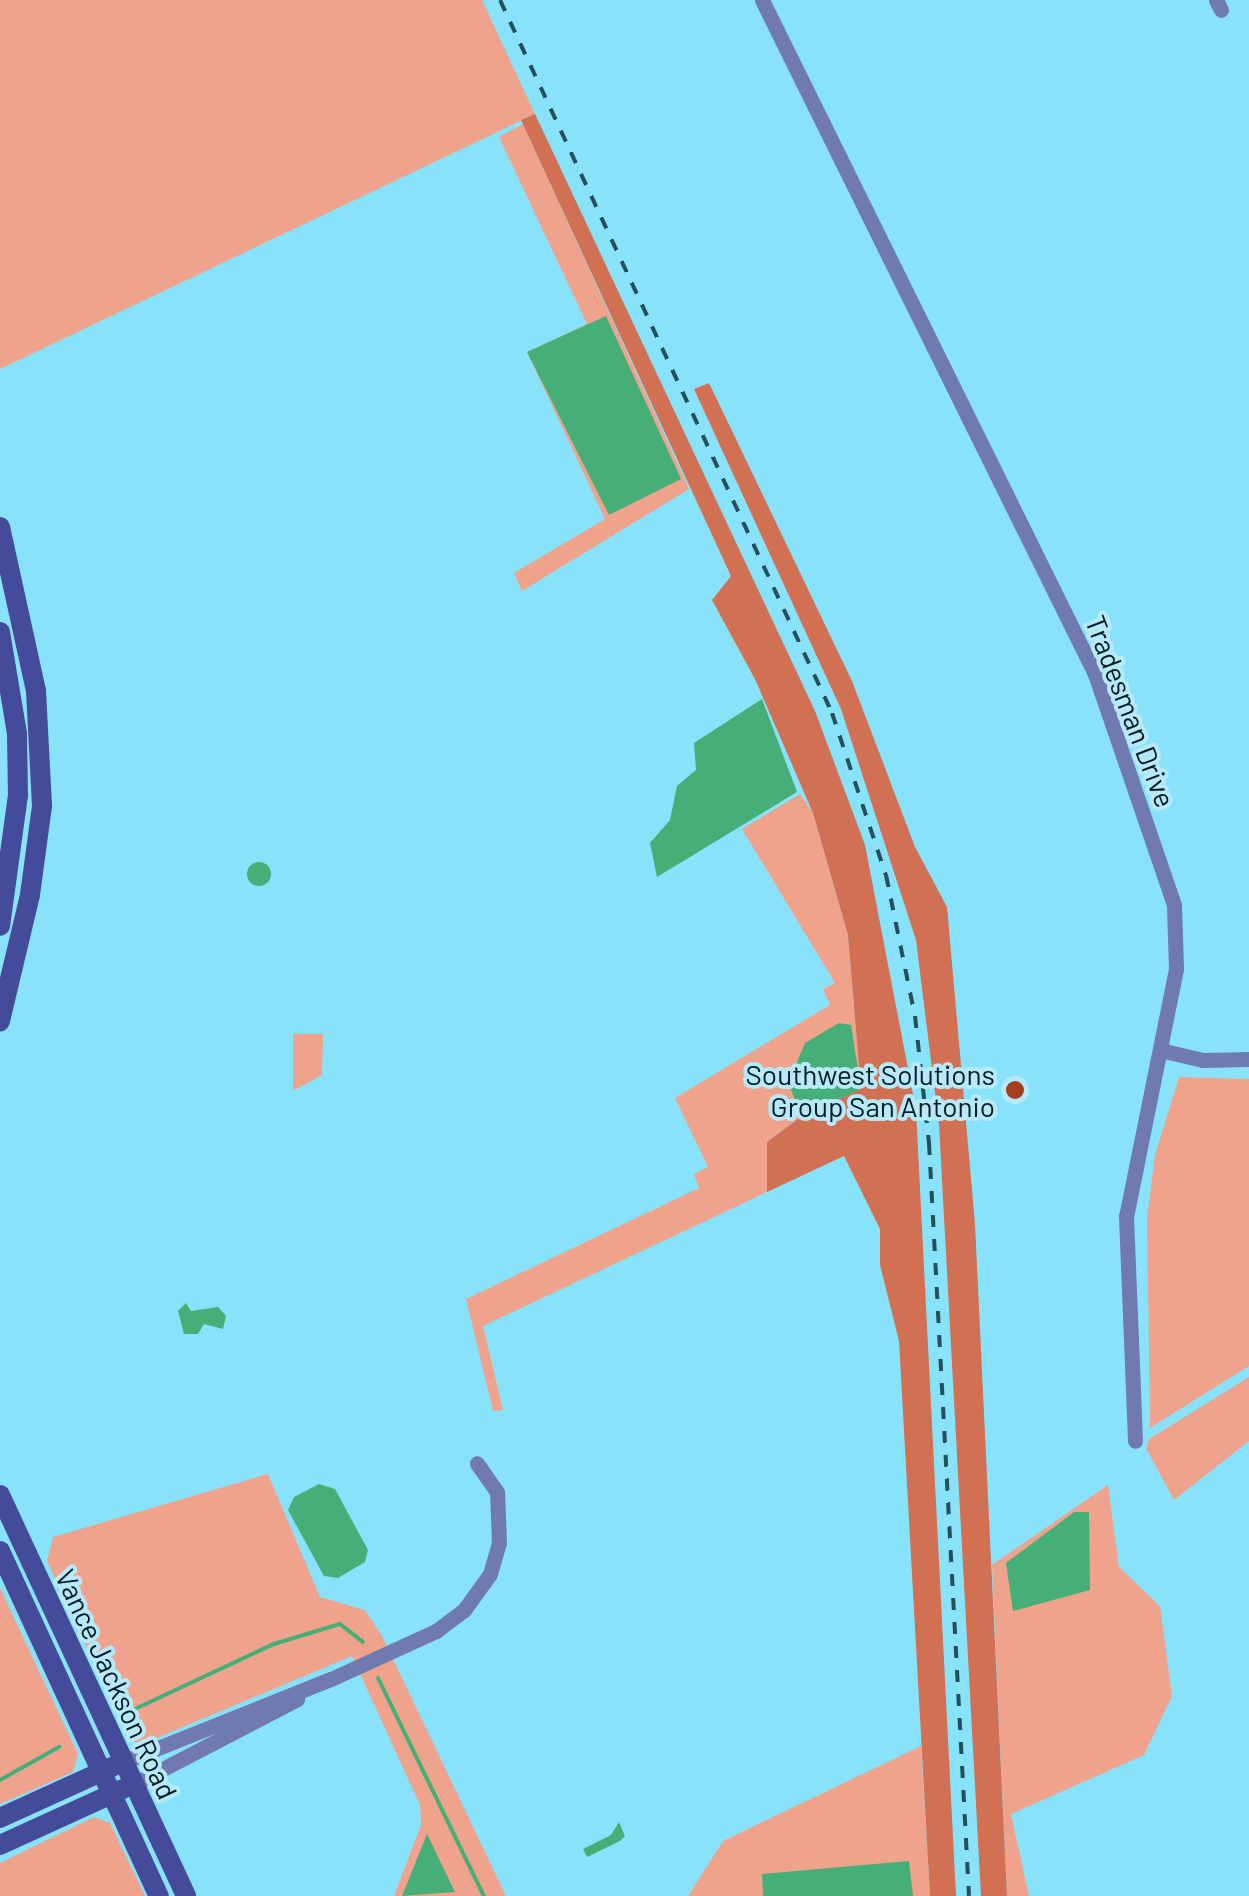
<!DOCTYPE html>
<style>
body{margin:0}
#map{position:relative;width:1249px;height:1896px;overflow:hidden;background:#88e2fa;font-family:Barlow,sans-serif}
div>[style]{position:absolute}
.green>*{inset:0;background:#f0a38c}
.forest>*{inset:0;background:#d17053}
.water>*{inset:0;background:#45af77}
.round{border-radius:50%}
.stream>*{height:4px;margin:-2px;padding:0 2px;transform-origin:2px;border-radius:2px;background:#45af77}
.minor>*{height:15px;margin:-7.5px;padding:0 7.5px;transform-origin:7.5px;border-radius:7.5px;background:#7079b0}
.secondary>*{height:20px;margin:-10px;padding:0 10px;transform-origin:10px;border-radius:10px;background:#454b9b}
.rail>*{height:4px;margin-top:-2px;transform-origin:0;background:repeating-linear-gradient(90deg,#24505c 0 12px,transparent 0 24px)}
.dots>*{width:28px;height:28px;translate:-50% -50%;box-sizing:border-box;border:5px solid #b7e9f8;border-radius:50%}
span{translate:-50% -50%;white-space:nowrap;text-align:center;line-height:1.15;-webkit-text-stroke:8px #b7e9f8;paint-order:stroke}
.street-label{font-size:28px;color:#001c23}
.poi-label{font-size:28px;color:#001c23}
.right{translate:-100% -50%;text-align:right}
</style>
<div id="map">
<div class="green">
<div style="clip-path:polygon(0 0,482px 0,535px 114px,0 369px)"></div>
<div style="clip-path:polygon(523px 124px,689px 489px,522px 591px,514px 573px,605px 519px,527px 352px,587px 324px,499px 137px)"></div>
<div style="clip-path:polygon(800px 794px,813px 813px,848px 935px,861px 1089px,802px 1116px,767px 1142px,767px 1192px,483px 1326px,503px 1410px,493px 1411px,466px 1299px,699px 1188px,694px 1174px,708px 1167px,675px 1098px,830px 1005px,823px 989px,835px 983px,742px 829px)"></div>
<div style="clip-path:polygon(293px 1034px,323px 1034px,322px 1075px,293px 1091px)"></div>
<div style="clip-path:polygon(1179px 1077px,1249px 1079px,1249px 1366px,1150px 1428px,1147px 1218px,1155px 1155px)"></div>
<div style="clip-path:polygon(1249px 1377px,1249px 1441px,1174px 1500px,1146px 1448px,1149px 1439px)"></div>
<div style="clip-path:polygon(268px 1474px,320px 1597px,365px 1610px,382px 1636px,506px 1896px,394px 1896px,421px 1825px,420px 1805px,352px 1656px,140px 1745px,127px 1736px,47px 1561px,53px 1537px)"></div>
<div style="clip-path:polygon(1108px 1485px,1119px 1567px,1160px 1606px,1172px 1696px,1144px 1755px,1011px 1814px,1029px 1896px,1007px 1896px,992px 1565px)"></div>
<div style="clip-path:polygon(0 1588px,78px 1754px,73px 1772px,0 1804px)"></div>
<div style="clip-path:polygon(921px 1746px,930px 1896px,688px 1896px,723px 1841px)"></div>
<div style="clip-path:polygon(94px 1817px,110px 1823px,145px 1896px,0 1896px,0 1863px)"></div>
</div>
<div class="forest">
<div style="clip-path:polygon(535px 114px,815px 711px,865px 845px,916px 1110px,956px 1896px,930px 1896px,899px 1341px,880px 1265px,880px 1229px,844px 1156px,767px 1192px,767px 1142px,802px 1116px,861px 1089px,848px 935px,813px 813px,755px 679px,712px 600px,731px 576px,521px 120px)"></div>
<div style="clip-path:polygon(709px 383px,852px 681px,915px 847px,947px 907px,975px 1224px,1007px 1896px,981px 1896px,939px 1125px,916px 940px,841px 709px,694px 389px)"></div>
</div>
<div class="water">
<div style="clip-path:polygon(606px 316px,681px 479px,609px 515px,527px 352px)"></div>
<div style="clip-path:polygon(762px 699px,797px 792px,657px 877px,650px 843px,670px 820px,677px 786px,696px 770px,694px 743px)"></div>
<div class="round" style="left:247px;top:862px;width:24px;height:24px"></div>
<div style="clip-path:polygon(839px 1023px,851px 1025px,861px 1089px,802px 1116px,788px 1083px,805px 1043px)"></div>
<div style="clip-path:polygon(186px 1303px,191px 1311px,218px 1307px,226px 1316px,223px 1329px,204px 1324px,198px 1334px,184px 1334px,178px 1311px)"></div>
<div style="clip-path:polygon(319px 1484px,335px 1489px,368px 1550px,365px 1562px,338px 1578px,324px 1576px,288px 1510px,294px 1497px)"></div>
<div style="clip-path:polygon(1074px 1512px,1089px 1512px,1090px 1590px,1013px 1611px,1006px 1563px)"></div>
<div style="clip-path:polygon(619px 1822px,625px 1836px,620px 1841px,587px 1857px,583px 1849px,611px 1835px)"></div>
<div style="clip-path:polygon(427px 1834px,455px 1892px,402px 1896px)"></div>
<div style="clip-path:polygon(909px 1861px,913px 1896px,763px 1896px,762px 1874px)"></div>
</div>
<div class="stream">
<div style="left:378px;top:1678px;width:242px;rotate:64.1deg"></div>
<div style="left:120px;top:1716px;width:170px;rotate:-25.1deg"></div>
<div style="left:274px;top:1644px;width:69px;rotate:-16.9deg"></div>
<div style="left:340px;top:1624px;width:29px;rotate:38deg"></div>
<div style="left:0;top:1780px;width:68px;rotate:-29.2deg"></div>
</div>
<div class="minor">
<div style="left:762px;top:0;width:752px;rotate:63.71deg"></div>
<div style="left:1095px;top:674px;width:244px;rotate:71.1deg"></div>
<div style="left:1174px;top:905px;width:64px;rotate:88.2deg"></div>
<div style="left:1176px;top:969px;width:252px;rotate:101.4deg"></div>
<div style="left:1126px;top:1216px;width:225px;rotate:87.7deg"></div>
<div style="left:1216px;top:0;width:11px;rotate:63deg"></div>
<div style="left:1160px;top:1050px;width:44px;rotate:13.1deg"></div>
<div style="left:1203px;top:1060px;width:46px;rotate:-1.2deg"></div>
<div style="left:123px;top:1762px;width:224px;rotate:-21.8deg"></div>
<div style="left:331px;top:1679px;width:115px;rotate:-24.6deg"></div>
<div style="left:436px;top:1631px;width:35px;rotate:-37deg"></div>
<div style="left:464px;top:1610px;width:44px;rotate:-54.2deg"></div>
<div style="left:490px;top:1574px;width:32px;rotate:-74deg"></div>
<div style="left:499px;top:1543px;width:51px;rotate:-92.2deg"></div>
<div style="left:497px;top:1492px;width:35px;rotate:-125deg"></div>
<div style="left:134px;top:1784px;width:184px;rotate:-27.5deg"></div>
</div>
<div class="secondary">
<div style="left:0;top:527px;width:168px;rotate:77.6deg"></div>
<div style="left:36px;top:691px;width:115px;rotate:87deg"></div>
<div style="left:42px;top:806px;width:90px;rotate:97.7deg"></div>
<div style="left:30px;top:895px;width:130px;rotate:103.4deg"></div>
<div style="left:0;top:632px;width:103px;rotate:80.5deg"></div>
<div style="left:17px;top:734px;width:61px;rotate:89.1deg"></div>
<div style="left:18px;top:795px;width:132px;rotate:97.8deg"></div>
<div style="left:0;top:1495px;width:442px;rotate:65.1deg"></div>
<div style="left:0;top:1551px;width:380px;rotate:65.3deg"></div>
<div style="left:0;top:1818px;width:123px;rotate:-24.5deg"></div>
<div style="left:0;top:1845px;width:135px;rotate:-24.5deg"></div>
</div>
<div class="rail">
<div style="left:500px;top:0;width:787px;rotate:65.03deg"></div>
<div style="left:832px;top:713px;width:171px;rotate:71.6deg"></div>
<div style="left:886px;top:875px;width:144px;rotate:78.4deg"></div>
<div style="left:915px;top:1016px;width:128px;rotate:83.7deg"></div>
<div style="left:929px;top:1143px;width:754px;rotate:86.96deg"></div>
</div>
<div class="dots">
<div style="left:1015px;top:1090px;background:#a53e1e"></div>
</div>
<div class="street-label">
<span style="left:1131px;top:711px;rotate:69deg">Tradesman Drive</span>
<span style="left:117px;top:1684px;rotate:65deg">Vance Jackson Road</span>
</div>
<div class="poi-label">
<span class="right" style="left:995px;top:1090px">Southwest Solutions<br>Group San Antonio</span>
</div>
</div>
